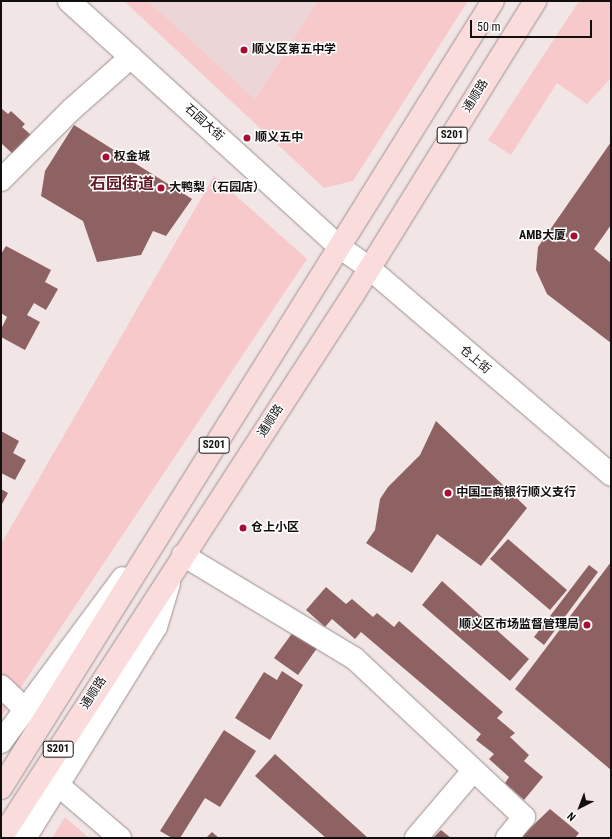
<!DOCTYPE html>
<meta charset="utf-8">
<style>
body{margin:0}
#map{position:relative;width:612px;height:839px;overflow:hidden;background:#f2e5e5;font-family:"Roboto Condensed","Noto Sans SC",sans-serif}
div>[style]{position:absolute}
.built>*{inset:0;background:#ebd5d6}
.green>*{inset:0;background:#f8c9cb}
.building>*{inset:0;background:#8e6163}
.roads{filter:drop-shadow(0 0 1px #9c9090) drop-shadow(0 0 1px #9c9090)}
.minor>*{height:22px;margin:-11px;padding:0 11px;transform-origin:11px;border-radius:11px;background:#fff}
.major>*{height:22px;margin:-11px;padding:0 11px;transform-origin:11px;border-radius:11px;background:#fadcdd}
.dots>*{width:11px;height:11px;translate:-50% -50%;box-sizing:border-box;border:2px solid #fff;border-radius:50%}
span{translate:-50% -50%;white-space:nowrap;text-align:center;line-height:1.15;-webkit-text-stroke:3px #fff;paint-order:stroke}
.shield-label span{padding:1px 3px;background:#fff;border:1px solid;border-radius:3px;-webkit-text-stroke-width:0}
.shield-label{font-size:11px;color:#130f0f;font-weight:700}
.poi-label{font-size:12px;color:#130f0f;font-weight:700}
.left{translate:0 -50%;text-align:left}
.right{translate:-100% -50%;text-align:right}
.street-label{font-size:12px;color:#130f0f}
.district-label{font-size:16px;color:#611c26;font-weight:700}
.frame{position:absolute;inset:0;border:2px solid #130f0f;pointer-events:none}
.north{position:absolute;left:560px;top:787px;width:40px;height:40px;-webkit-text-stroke:3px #fff;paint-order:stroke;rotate:222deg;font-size:11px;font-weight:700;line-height:16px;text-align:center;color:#130f0f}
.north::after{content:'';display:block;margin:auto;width:14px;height:18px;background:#130f0f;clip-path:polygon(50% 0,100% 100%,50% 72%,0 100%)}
.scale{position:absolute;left:470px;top:20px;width:122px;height:18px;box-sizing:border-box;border:2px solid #130f0f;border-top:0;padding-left:5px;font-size:12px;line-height:14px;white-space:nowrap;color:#130f0f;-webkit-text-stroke:3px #fff;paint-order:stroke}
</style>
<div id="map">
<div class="built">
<div style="clip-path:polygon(148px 1px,318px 1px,255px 99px)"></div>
</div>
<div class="green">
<div style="clip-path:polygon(124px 1px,148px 1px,255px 99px,318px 1px,468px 1px,353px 181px,324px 188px)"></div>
<div style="clip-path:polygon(579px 1px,611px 1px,611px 78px,587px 104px,557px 83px,511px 155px,488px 140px)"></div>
<div style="clip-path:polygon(214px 176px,307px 259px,1px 717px,1px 544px)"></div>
<div style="clip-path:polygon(65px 817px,89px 838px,52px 838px)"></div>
</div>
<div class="building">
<div style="clip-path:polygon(1px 108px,8px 114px,11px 111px,25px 124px,22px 127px,31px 135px,14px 155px,1px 143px)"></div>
<div style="clip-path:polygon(74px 125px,192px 199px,166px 236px,153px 231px,141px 255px,97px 262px,83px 221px,41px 196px,45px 171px)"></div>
<div style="clip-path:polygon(611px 142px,611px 225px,594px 249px,611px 263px,611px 343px,547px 294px,536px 270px,538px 247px)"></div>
<div style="clip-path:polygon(6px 246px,51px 270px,45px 282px,58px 289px,46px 310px,34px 303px,27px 315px,40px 322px,25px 350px,1px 337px,1px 329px,7px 317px,1px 313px,1px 254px)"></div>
<div style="clip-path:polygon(436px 421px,527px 508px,481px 566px,437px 534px,412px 573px,366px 543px,375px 530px,380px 499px,388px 487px,420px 455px)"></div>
<div style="clip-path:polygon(1px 431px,19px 441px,13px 453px,26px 460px,15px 480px,1px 473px)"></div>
<div style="clip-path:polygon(1px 489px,8px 493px,1px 506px)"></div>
<div style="clip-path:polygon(508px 539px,567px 590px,550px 610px,490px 559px)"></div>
<div style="clip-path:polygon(611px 562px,611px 770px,515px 689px)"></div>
<div style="clip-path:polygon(589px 565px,598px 572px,544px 645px,534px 637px)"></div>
<div style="clip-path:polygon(442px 581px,529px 659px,510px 681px,422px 605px)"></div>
<div style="clip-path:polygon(326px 587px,346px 604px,352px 599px,373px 617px,377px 613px,394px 627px,399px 621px,503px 712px,497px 718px,515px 733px,510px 737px,529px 755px,524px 761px,543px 777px,524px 800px,505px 783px,509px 777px,489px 759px,494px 754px,476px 740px,481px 734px,361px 632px,355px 639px,332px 619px,325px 627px,306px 610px)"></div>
<div style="clip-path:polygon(296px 628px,320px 644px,298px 675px,274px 658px)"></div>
<div style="clip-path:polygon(282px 671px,303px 685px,270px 740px,235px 718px,264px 672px,277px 680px)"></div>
<div style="clip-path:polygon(224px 730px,256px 751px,220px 807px,205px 798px,180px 838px,172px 838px,160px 831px)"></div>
<div style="clip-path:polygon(275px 754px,368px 838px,326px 838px,255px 776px)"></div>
<div style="clip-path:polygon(550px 809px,579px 833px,575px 838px,525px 838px,522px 836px)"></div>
<div style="clip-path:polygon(441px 830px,451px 838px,433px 838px)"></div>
<div style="clip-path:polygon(212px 832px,219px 838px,206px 838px)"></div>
</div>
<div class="roads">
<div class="minor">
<div style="left:69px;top:1px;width:364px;rotate:42.3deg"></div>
<div style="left:338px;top:246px;width:38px;rotate:35deg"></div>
<div style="left:369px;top:268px;width:318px;rotate:40.5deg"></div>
<div style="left:1px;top:180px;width:99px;rotate:-45deg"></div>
<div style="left:71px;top:110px;width:80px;rotate:-41.5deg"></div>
<div style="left:183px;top:555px;width:200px;rotate:31.1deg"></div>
<div style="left:354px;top:658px;width:233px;rotate:43.1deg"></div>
<div style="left:524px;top:817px;width:27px;rotate:129deg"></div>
<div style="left:1px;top:686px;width:32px;rotate:44deg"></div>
<div style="left:1px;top:742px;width:204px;rotate:-53.4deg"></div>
<div style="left:57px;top:784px;width:83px;rotate:40.6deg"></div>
<div style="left:25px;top:838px;width:248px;rotate:-58.2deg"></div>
<div style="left:156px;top:627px;width:45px;rotate:-73.2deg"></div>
<div style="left:416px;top:838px;width:88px;rotate:-49.6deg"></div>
</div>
<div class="major">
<div style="left:1px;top:788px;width:928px;rotate:-57.99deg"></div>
<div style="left:1px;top:838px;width:647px;rotate:-57.05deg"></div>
<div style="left:353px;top:295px;width:346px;rotate:-58.2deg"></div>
</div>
</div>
<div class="dots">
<div style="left:244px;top:50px;background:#a70e36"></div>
<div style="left:247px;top:138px;background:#a70e36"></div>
<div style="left:106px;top:157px;background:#a70e36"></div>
<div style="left:161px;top:188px;background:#a70e36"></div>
<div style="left:574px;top:236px;background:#a70e36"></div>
<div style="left:448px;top:493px;background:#a70e36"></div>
<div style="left:243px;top:528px;background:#a70e36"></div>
<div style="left:587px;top:625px;background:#a70e36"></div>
</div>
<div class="shield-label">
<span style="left:452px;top:135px">S201</span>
<span style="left:214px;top:445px">S201</span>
<span style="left:58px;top:749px">S201</span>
</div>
<div class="poi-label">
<span class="left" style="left:252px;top:50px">顺义区第五中学</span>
<span class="left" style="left:255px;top:138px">顺义五中</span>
<span class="left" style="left:114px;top:157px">权金城</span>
<span class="left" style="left:169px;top:188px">大鸭梨（石园店）</span>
<span class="right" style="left:566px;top:236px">AMB大厦</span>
<span class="left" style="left:456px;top:493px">中国工商银行顺义支行</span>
<span class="left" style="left:251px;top:528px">仓上小区</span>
<span class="right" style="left:579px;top:625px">顺义区市场监督管理局</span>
</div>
<div class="street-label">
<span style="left:476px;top:96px;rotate:-58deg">通顺路</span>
<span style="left:204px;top:123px;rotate:42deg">石园大街</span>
<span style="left:475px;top:360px;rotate:40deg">仓上街</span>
<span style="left:271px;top:421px;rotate:-57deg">通顺路</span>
<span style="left:94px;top:693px;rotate:-57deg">通顺路</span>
</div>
<div class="district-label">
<span style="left:122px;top:184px">石园街道</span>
</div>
<div class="frame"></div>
<div class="north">N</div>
<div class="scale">50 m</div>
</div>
